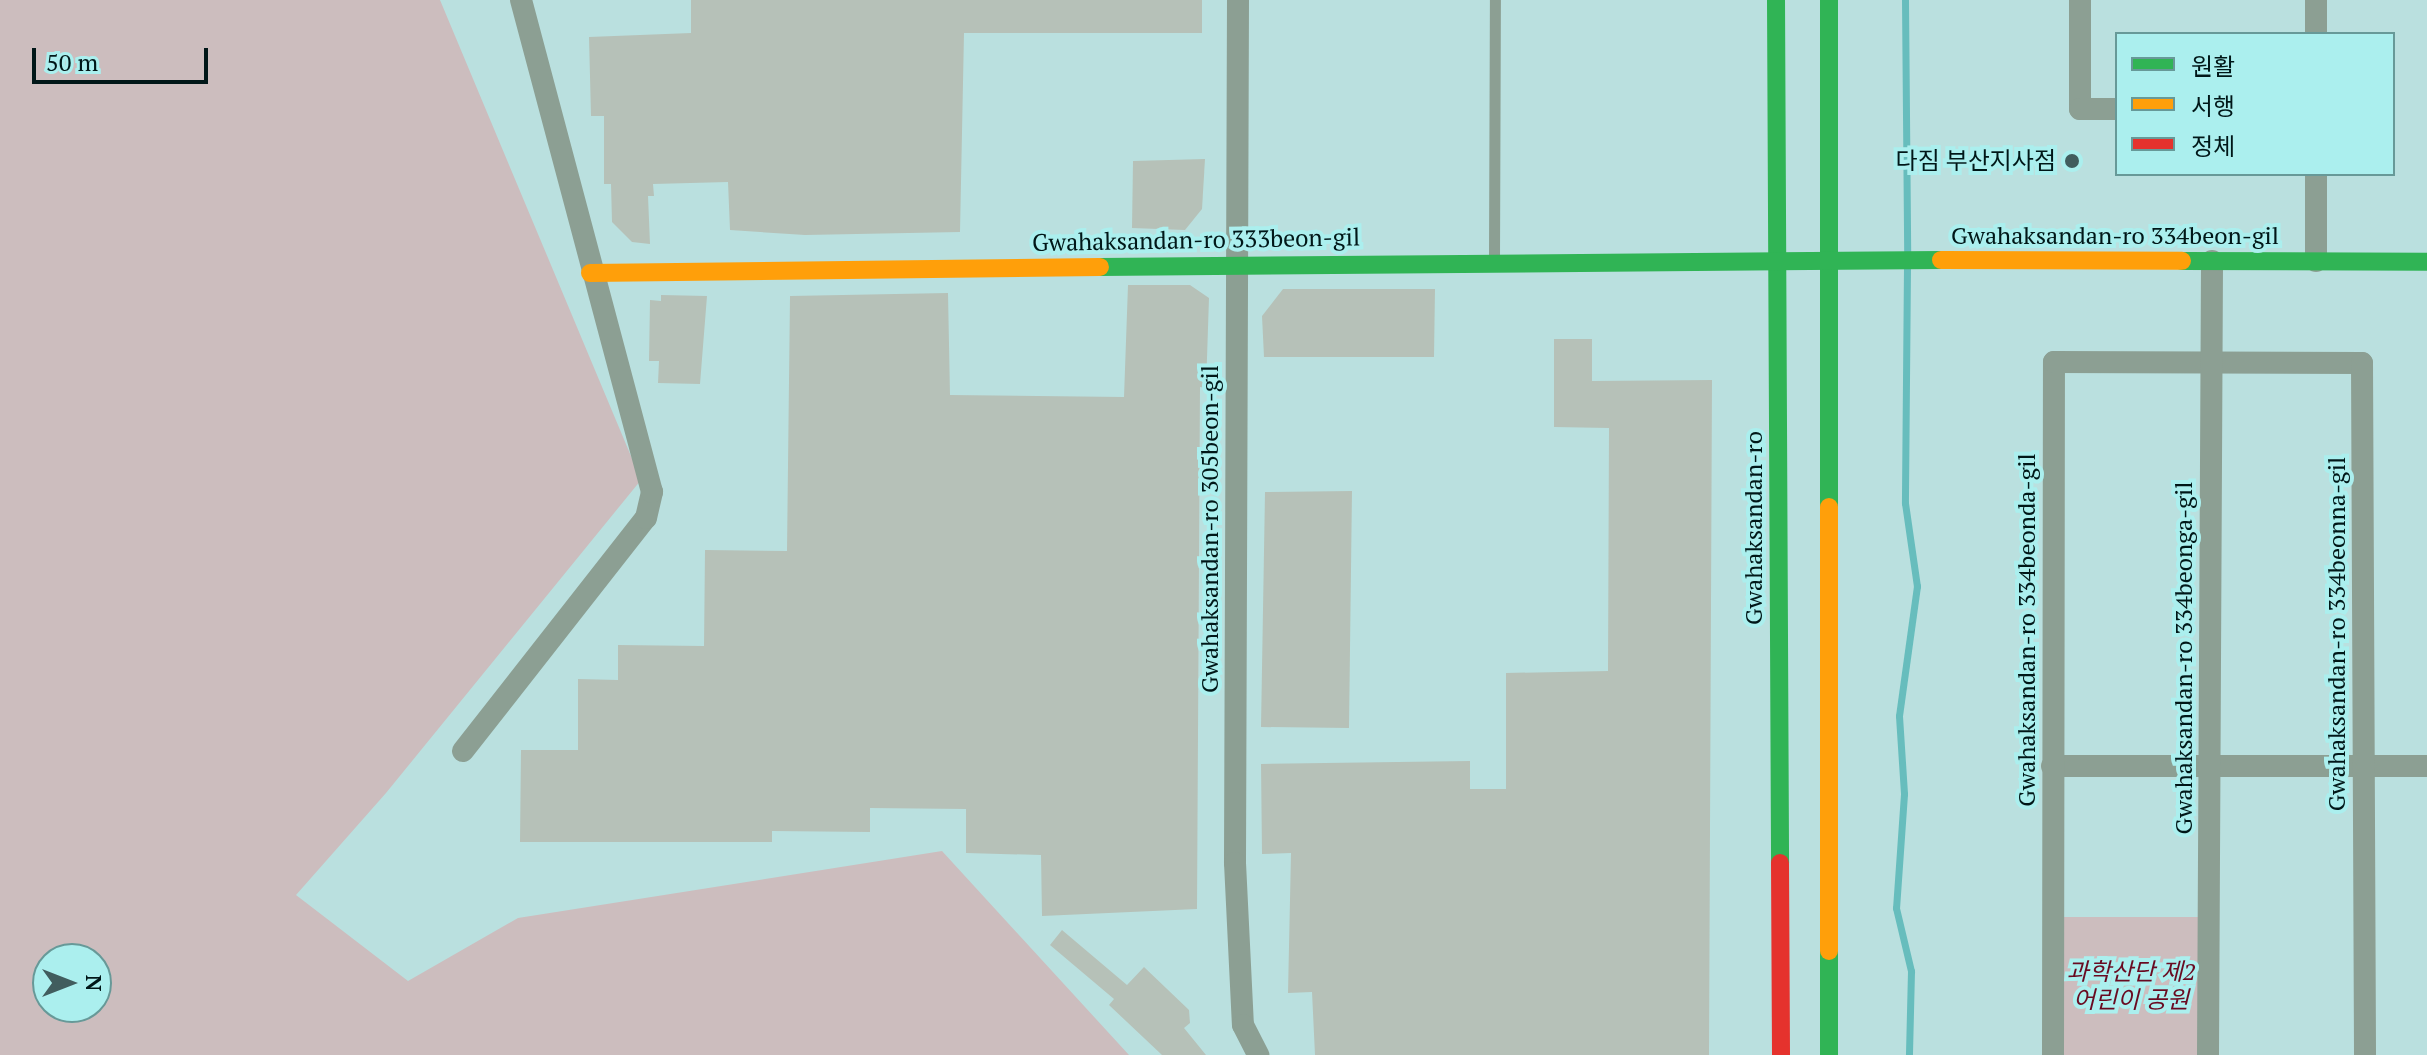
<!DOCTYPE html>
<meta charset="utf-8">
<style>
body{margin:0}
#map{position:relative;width:2427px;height:1055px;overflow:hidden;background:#bae0df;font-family:"PT Serif","Noto Sans KR",serif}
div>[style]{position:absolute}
.green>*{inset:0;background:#ccbdbe}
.stream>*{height:7px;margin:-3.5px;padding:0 3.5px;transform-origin:3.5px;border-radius:3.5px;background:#67bdbd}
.building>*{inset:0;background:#b6c1b8}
.lane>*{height:11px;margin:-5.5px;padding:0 5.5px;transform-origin:5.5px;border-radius:5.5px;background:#8c9f93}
.street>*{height:22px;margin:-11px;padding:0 11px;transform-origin:11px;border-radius:11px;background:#8c9f93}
.fast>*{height:18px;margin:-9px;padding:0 9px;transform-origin:9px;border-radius:9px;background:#30b455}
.slow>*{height:18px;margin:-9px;padding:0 9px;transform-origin:9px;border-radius:9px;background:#ff9f0a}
.jam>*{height:18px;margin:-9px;padding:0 9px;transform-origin:9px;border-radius:9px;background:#e5322d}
.dots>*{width:22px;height:22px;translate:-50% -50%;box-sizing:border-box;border:4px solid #abefee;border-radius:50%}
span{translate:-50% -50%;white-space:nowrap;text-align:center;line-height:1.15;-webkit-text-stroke:8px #abefee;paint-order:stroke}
.poi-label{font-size:24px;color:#001718}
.right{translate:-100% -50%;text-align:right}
.street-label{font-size:24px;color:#001718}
.park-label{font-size:24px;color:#690a21;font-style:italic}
.legend{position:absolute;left:2115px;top:32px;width:280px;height:144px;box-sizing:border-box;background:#abefee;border:2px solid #679998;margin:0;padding:10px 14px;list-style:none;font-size:24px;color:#001718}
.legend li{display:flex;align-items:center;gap:16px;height:40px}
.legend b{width:40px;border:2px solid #679998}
.north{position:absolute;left:32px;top:943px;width:80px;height:80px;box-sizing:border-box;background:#abefee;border:2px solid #679998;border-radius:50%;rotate:90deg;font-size:22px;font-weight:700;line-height:32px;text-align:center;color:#001718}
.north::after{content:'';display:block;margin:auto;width:28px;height:36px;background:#415d5e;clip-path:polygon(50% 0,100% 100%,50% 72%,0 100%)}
.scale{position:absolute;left:32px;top:48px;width:176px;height:36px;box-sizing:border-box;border:4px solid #001718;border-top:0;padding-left:10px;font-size:24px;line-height:28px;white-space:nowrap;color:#001718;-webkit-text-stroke:6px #abefee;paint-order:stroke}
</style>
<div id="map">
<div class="green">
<div style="clip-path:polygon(evenodd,0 0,440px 0,641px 480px,386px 793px,296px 895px,408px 981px,518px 918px,942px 851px,1129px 1055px,0 1055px,0 0,48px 959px,96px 959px,96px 1007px,48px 1007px,48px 959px)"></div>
<div style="clip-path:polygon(2054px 917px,2208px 917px,2208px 1055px,2053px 1055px)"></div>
</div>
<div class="stream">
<div style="left:1905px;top:0;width:254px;rotate:89.5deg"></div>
<div style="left:1907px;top:266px;width:237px;rotate:90.5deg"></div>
<div style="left:1905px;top:503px;width:84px;rotate:81.8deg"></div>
<div style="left:1917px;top:586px;width:131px;rotate:97.9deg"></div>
<div style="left:1899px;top:716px;width:78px;rotate:86.3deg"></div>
<div style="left:1904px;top:794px;width:114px;rotate:94deg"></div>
<div style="left:1896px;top:908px;width:65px;rotate:76.6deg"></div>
<div style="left:1911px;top:971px;width:84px;rotate:91.4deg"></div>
</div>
<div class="building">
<div style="clip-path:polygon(691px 0,1202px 0,1202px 33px,964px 33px,960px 232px,805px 235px,730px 230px,728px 182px,653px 184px,654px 196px,648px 196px,650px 244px,632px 242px,612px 222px,611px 184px,604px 184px,604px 116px,591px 116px,589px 37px,691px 33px)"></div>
<div style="clip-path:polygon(1205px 159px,1202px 209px,1185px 230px,1132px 228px,1133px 161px)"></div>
<div style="clip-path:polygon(1128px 285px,1190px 285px,1209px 298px,1206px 388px,1200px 387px,1197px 909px,1042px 916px,1041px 855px,966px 853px,966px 809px,870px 808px,870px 832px,772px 831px,772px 842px,520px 842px,521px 750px,578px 750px,578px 679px,618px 680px,618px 645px,704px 646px,705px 550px,787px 551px,790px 296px,948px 293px,950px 395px,1124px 397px)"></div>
<div style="clip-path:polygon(1283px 289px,1435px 289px,1434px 357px,1264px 357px,1262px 316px)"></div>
<div style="clip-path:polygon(661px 295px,707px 296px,700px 384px,658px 383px,659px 361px,649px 361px,650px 300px,661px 301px)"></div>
<div style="clip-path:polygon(1554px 339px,1592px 339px,1592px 381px,1712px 380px,1709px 1055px,1315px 1055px,1312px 992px,1288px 993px,1291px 853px,1262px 854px,1261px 764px,1470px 761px,1470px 789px,1506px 789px,1506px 673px,1608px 671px,1609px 428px,1554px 427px)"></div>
<div style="clip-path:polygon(1352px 491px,1349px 728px,1261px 727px,1265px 492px)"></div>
<div style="clip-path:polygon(1062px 930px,1127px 985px,1144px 967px,1189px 1010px,1190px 1023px,1184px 1028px,1206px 1055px,1162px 1055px,1109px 1005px,1114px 999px,1050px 945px)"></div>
</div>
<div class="lane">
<div style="left:1494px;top:261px;width:261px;rotate:-89.8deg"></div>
</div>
<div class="street">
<div style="left:1238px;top:0;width:863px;rotate:90.2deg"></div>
<div style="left:1235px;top:863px;width:162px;rotate:87.2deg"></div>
<div style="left:1243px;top:1025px;width:34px;rotate:63deg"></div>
<div style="left:2080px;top:0;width:109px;rotate:90deg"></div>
<div style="left:2080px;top:109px;width:37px"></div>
<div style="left:2316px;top:34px;width:34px;rotate:-90deg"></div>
<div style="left:2316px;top:174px;width:87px;rotate:90deg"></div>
<div style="left:463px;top:751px;width:296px;rotate:-51.9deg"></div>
<div style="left:646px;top:518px;width:27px;rotate:-77deg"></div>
<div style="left:652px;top:492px;width:509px;rotate:-104.91deg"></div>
<div style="left:2052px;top:766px;width:375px"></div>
<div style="left:2053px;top:1055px;width:693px;rotate:-89.92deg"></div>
<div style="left:2054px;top:362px;width:308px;rotate:0.2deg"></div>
<div style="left:2362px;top:363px;width:692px;rotate:89.75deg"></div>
<div style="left:2208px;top:1055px;width:794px;rotate:-89.71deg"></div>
</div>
<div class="fast">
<div style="left:1776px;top:0;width:863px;rotate:89.73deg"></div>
<div style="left:1829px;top:0;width:507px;rotate:90deg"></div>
<div style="left:2182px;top:261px;width:245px;rotate:0.2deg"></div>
<div style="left:1100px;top:267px;width:841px;rotate:-0.48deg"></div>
<div style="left:1829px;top:951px;width:104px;rotate:90deg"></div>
</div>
<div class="slow">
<div style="left:1941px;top:260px;width:241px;rotate:0.2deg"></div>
<div style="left:590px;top:273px;width:510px;rotate:-0.67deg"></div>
<div style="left:1829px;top:507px;width:444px;rotate:90deg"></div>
</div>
<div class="jam">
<div style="left:1780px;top:863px;width:192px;rotate:89.7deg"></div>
</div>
<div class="dots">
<div style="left:2072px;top:161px;background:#415d5e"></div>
</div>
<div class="poi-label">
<span class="right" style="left:2056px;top:161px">다짐 부산지사점</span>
</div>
<div class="street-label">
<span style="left:2115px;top:236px">Gwahaksandan-ro 334beon-gil</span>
<span style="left:1196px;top:240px;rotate:-1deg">Gwahaksandan-ro 333beon-gil</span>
<span style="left:1754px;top:528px;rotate:-90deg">Gwahaksandan-ro</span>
<span style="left:1210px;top:529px;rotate:-90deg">Gwahaksandan-ro 305beon-gil</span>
<span style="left:2027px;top:630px;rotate:-90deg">Gwahaksandan-ro 334beonda-gil</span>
<span style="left:2337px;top:634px;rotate:-90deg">Gwahaksandan-ro 334beonna-gil</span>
<span style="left:2184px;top:658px;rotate:-90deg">Gwahaksandan-ro 334beonga-gil</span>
</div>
<div class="park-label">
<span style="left:2131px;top:986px">과학산단 제2<br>어린이 공원</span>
</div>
<ul class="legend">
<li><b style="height:10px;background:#30b455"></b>원활</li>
<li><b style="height:10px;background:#ff9f0a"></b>서행</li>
<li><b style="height:10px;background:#e5322d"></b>정체</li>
</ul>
<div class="north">N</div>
<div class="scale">50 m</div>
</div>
